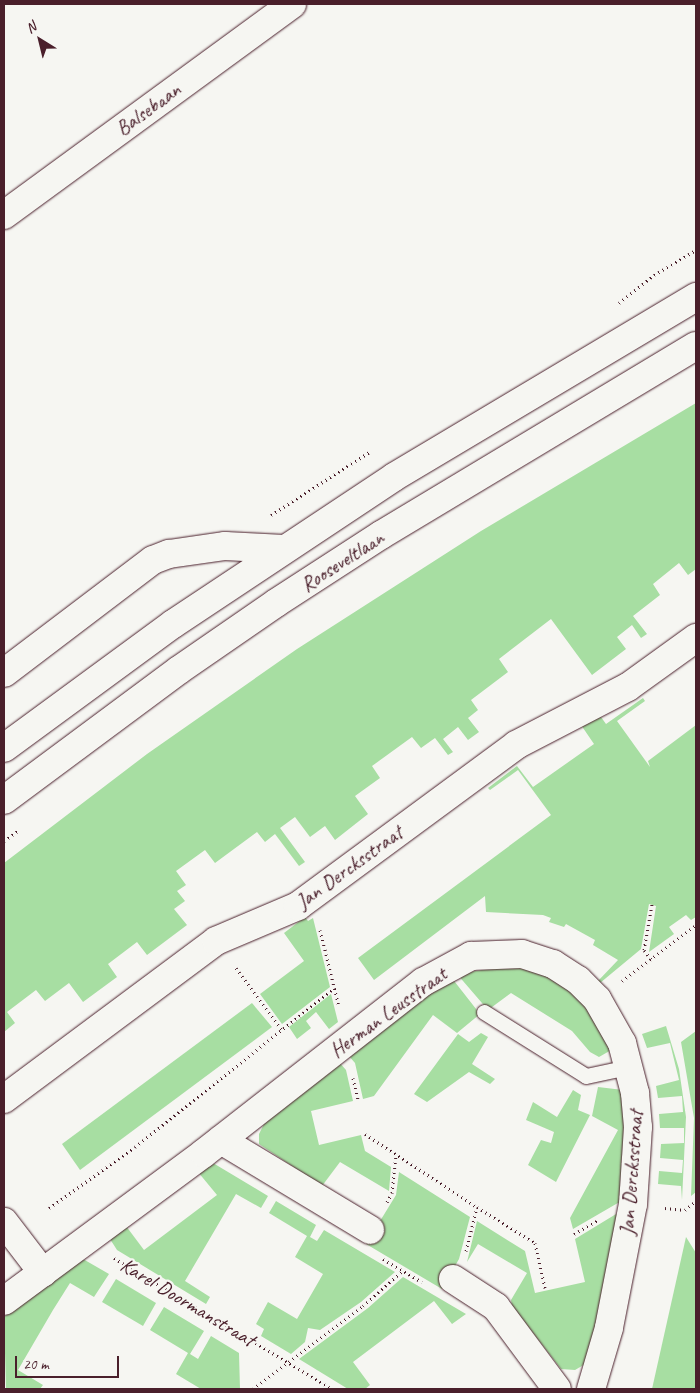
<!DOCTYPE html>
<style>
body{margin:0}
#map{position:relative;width:700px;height:1393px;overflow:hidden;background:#f6f6f2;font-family:Caveat,sans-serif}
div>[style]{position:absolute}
.green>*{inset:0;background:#a7dea2}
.path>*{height:3px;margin-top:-1.5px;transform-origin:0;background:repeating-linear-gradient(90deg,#4a1f2b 0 1px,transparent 0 5px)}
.roads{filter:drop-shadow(0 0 1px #4a1f2b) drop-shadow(0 0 1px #4a1f2b)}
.lane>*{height:15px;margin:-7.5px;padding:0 7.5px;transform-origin:7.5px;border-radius:7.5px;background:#f6f6f2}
.street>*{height:28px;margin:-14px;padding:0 14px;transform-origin:14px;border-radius:14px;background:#f6f6f2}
.secondary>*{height:28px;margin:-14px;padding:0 14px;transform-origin:14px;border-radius:14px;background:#f6f6f2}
span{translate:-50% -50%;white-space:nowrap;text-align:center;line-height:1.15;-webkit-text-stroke:4.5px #f6f6f2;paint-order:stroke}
.street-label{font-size:21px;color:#4a1f2b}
.frame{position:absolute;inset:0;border:5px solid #4a1f2b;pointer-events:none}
.north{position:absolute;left:15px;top:15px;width:50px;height:50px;-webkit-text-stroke:4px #f6f6f2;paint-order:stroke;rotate:324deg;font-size:14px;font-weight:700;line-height:20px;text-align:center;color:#4a1f2b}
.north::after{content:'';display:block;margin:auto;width:18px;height:22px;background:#4a1f2b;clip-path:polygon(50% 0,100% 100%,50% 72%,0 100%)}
.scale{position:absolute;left:15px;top:1356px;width:104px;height:22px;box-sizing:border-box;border:2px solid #4a1f2b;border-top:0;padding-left:6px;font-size:15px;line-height:18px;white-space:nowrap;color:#4a1f2b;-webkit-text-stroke:4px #f6f6f2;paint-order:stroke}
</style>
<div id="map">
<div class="green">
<div style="clip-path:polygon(696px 403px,696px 569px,688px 575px,679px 563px,653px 584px,660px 595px,633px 616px,647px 634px,641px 638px,632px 625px,617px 637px,626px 649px,592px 675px,551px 619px,499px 659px,508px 672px,471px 700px,478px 710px,468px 718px,479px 732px,468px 740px,458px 727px,443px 739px,453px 752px,448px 755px,435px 738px,421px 748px,412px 737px,372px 766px,380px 778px,355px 796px,368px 814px,335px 840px,325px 826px,310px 837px,295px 817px,280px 828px,305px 862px,299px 866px,275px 834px,265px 842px,257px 832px,215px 863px,205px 850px,176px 871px,186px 885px,177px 891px,185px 901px,174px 909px,187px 925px,147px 955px,137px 942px,108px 964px,117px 977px,83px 1002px,69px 983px,45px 1001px,36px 990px,7px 1012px,15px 1023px,4px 1032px,4px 863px,147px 754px,297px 649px,481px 531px)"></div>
<div style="clip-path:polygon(643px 698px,645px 701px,617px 721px,650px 767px,648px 761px,696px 725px,696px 917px,691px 920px,686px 915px,669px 927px,674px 934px,649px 952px,656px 906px,649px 904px,641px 949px,600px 983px,598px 981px,618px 960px,593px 945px,595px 940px,566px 924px,564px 927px,549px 922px,551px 918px,543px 915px,486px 912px,485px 896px,374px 980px,358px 958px,551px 815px,518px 770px,490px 790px,488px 788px,517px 766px,533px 787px,594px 744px,579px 722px,596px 710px,606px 724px)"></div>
<div style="clip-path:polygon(305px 917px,308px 921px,313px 918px,330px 987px,282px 1024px,260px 994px,304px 961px,284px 933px)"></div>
<div style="clip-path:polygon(513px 965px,551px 976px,586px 1003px,613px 1049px,599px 1057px,590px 1052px,572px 1031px,511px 993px,488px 1010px,457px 974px)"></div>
<div style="clip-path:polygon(451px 977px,480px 1014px,457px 1033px,433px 1015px,374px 1096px,363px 1099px,355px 1063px,348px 1055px)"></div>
<div style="clip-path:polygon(331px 994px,338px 1022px,329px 1029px,316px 1012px,306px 1021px,311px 1028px,297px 1039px,289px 1027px)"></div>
<div style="clip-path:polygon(252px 1003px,272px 1027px,80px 1170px,62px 1144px)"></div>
<div style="clip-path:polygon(666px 1026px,679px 1069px,686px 1117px,682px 1200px,681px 1186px,658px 1184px,659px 1171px,682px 1173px,683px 1160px,660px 1158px,661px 1144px,684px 1143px,684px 1128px,660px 1128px,659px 1114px,683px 1112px,682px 1096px,658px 1098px,656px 1086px,679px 1080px,670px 1043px,647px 1048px,642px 1034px)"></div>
<div style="clip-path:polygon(696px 1031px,696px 1192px,691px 1196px,694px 1118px,681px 1042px)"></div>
<div style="clip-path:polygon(481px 1033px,488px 1037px,472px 1064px,495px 1079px,490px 1084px,469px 1072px,427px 1102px,414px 1094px,458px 1034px,469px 1042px)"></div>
<div style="clip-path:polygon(339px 1062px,346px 1070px,353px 1101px,311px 1111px,319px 1145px,361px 1135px,365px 1151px,391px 1167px,389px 1191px,340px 1162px,322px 1186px,259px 1144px,259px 1134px,266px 1120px)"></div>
<div style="clip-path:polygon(598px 1087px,623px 1090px,627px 1115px,623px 1200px,573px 1229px,570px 1218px,618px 1130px,592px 1116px)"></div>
<div style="clip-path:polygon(573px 1090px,581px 1095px,578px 1110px,590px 1115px,556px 1182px,528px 1165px,541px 1140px,551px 1143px,554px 1132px,526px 1120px,533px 1102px,557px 1117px)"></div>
<div style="clip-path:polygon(213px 1163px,268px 1196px,261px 1208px,236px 1194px,185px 1281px,210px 1297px,206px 1304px,117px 1250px,110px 1239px,126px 1226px,144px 1250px,217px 1195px,198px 1172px)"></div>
<div style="clip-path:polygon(399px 1172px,470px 1217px,459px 1259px,442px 1289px,366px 1244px,396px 1195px)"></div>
<div style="clip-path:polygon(276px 1201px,316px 1225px,310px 1237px,317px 1241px,324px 1230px,395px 1272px,361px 1302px,320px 1330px,308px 1328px,305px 1342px,291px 1354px,261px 1336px,264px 1329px,256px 1324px,268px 1302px,297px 1319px,323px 1274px,295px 1257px,307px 1236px,269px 1213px)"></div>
<div style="clip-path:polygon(621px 1211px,587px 1363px,575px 1370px,561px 1369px,512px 1306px,511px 1300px,527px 1273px,478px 1244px,467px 1262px,477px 1221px,525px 1251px,535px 1293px,585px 1282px,575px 1239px)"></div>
<div style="clip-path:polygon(686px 1237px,696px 1253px,696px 1389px,652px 1389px)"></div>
<div style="clip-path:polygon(83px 1259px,109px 1274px,94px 1297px,70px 1283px,53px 1310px,18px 1370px,43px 1385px,40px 1389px,6px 1389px,4px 1317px)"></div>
<div style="clip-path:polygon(403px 1277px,466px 1314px,452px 1324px,434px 1301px,353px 1362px,370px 1385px,365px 1389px,348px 1389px,299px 1359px,368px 1308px)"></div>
<div style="clip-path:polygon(116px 1279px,156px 1303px,143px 1326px,102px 1302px)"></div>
<div style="clip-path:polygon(164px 1307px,204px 1331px,190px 1354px,198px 1359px,211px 1336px,239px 1353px,240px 1389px,201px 1389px,176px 1374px,188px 1353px,150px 1330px)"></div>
</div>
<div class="path">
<div style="left:619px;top:303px;width:45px;rotate:-38.7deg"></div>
<div style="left:654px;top:275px;width:49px;rotate:-30.8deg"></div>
<div style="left:271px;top:515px;width:119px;rotate:-32.6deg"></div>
<div style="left:4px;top:841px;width:19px;rotate:-36deg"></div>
<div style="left:320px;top:930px;width:79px;rotate:76.1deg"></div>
<div style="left:651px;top:959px;width:11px;rotate:-128deg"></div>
<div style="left:644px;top:950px;width:47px;rotate:-80.1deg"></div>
<div style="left:236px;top:968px;width:76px;rotate:53.6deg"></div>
<div style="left:622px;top:981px;width:93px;rotate:-37.1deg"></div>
<div style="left:353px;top:1078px;width:22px;rotate:77deg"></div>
<div style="left:365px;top:1134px;width:134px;rotate:33.1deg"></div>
<div style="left:387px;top:1202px;width:10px;rotate:-61deg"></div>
<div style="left:392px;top:1193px;width:38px;rotate:-84deg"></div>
<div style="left:49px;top:1208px;width:105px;rotate:-35.3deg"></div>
<div style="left:135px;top:1147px;width:255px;rotate:-38.6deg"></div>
<div style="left:665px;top:1208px;width:20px;rotate:6deg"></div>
<div style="left:685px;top:1210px;width:14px;rotate:-39deg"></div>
<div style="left:574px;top:1234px;width:28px;rotate:-30deg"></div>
<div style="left:466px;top:1251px;width:45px;rotate:-76deg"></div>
<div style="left:477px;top:1207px;width:68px;rotate:31.8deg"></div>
<div style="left:535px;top:1243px;width:46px;rotate:77.5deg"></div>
<div style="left:114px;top:1258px;width:254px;rotate:31deg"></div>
<div style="left:383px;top:1259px;width:45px;rotate:30.5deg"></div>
<div style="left:253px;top:1389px;width:138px;rotate:-37deg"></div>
<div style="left:363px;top:1306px;width:52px;rotate:-41.9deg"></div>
</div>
<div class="roads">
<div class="lane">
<div style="left:484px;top:1012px;width:120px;rotate:32.1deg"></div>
<div style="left:586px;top:1076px;width:43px;rotate:-12.1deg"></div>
</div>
<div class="street">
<div style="left:4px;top:215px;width:357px;rotate:-36.2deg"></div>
<div style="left:4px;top:673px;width:187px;rotate:-37.2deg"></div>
<div style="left:153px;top:560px;width:17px;rotate:-21deg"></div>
<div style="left:169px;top:554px;width:57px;rotate:-8.1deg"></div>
<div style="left:225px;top:546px;width:59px;rotate:2.9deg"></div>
<div style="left:4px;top:1099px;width:264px;rotate:-36.7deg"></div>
<div style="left:216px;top:941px;width:89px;rotate:-23.1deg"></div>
<div style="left:298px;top:906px;width:271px;rotate:-36.4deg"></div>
<div style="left:516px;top:745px;width:126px;rotate:-27.4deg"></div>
<div style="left:628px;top:687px;width:84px;rotate:-35.8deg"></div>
<div style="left:221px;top:1140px;width:174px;rotate:31.1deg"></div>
<div style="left:4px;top:1222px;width:64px;rotate:52.6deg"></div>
<div style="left:453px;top:1279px;width:51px;rotate:33.1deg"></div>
<div style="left:496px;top:1307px;width:102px;rotate:53.4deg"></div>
<div style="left:4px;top:1301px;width:249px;rotate:-36.5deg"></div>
<div style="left:204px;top:1153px;width:278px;rotate:-38deg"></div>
<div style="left:423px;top:982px;width:55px;rotate:-28.4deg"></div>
<div style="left:471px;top:956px;width:51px;rotate:-2.2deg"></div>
<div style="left:522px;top:954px;width:33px;rotate:18deg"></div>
<div style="left:553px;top:964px;width:30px;rotate:33deg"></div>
<div style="left:578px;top:980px;width:27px;rotate:45deg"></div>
<div style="left:597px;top:999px;width:51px;rotate:60.4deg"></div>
<div style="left:622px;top:1043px;width:52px;rotate:75.4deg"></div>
<div style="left:635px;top:1093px;width:34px;rotate:85deg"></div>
<div style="left:638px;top:1127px;width:77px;rotate:93.7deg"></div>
<div style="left:633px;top:1204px;width:126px;rotate:101deg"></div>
<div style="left:609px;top:1328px;width:64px;rotate:106.4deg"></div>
</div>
<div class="secondary">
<div style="left:4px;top:748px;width:210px;rotate:-36.3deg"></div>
<div style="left:173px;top:624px;width:265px;rotate:-33.6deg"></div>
<div style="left:394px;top:477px;width:352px;rotate:-30.8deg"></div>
<div style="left:4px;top:800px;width:218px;rotate:-36.6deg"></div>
<div style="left:179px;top:670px;width:118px;rotate:-34.6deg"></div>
<div style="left:276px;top:603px;width:125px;rotate:-32.9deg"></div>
<div style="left:381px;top:535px;width:367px;rotate:-31deg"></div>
</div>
</div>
<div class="street-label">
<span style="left:148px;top:109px;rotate:-36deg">Balsebaan</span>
<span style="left:342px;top:561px;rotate:-33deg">Rooseveltlaan</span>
<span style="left:349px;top:867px;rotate:-36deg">Jan Dercksstraat</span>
<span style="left:388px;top:1012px;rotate:-36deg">Herman Leusstraat</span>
<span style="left:631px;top:1173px;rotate:-86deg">Jan Dercksstraat</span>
<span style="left:188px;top:1302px;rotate:31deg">Karel Doormanstraat</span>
</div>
<div class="frame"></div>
<div class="north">N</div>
<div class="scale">20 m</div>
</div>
